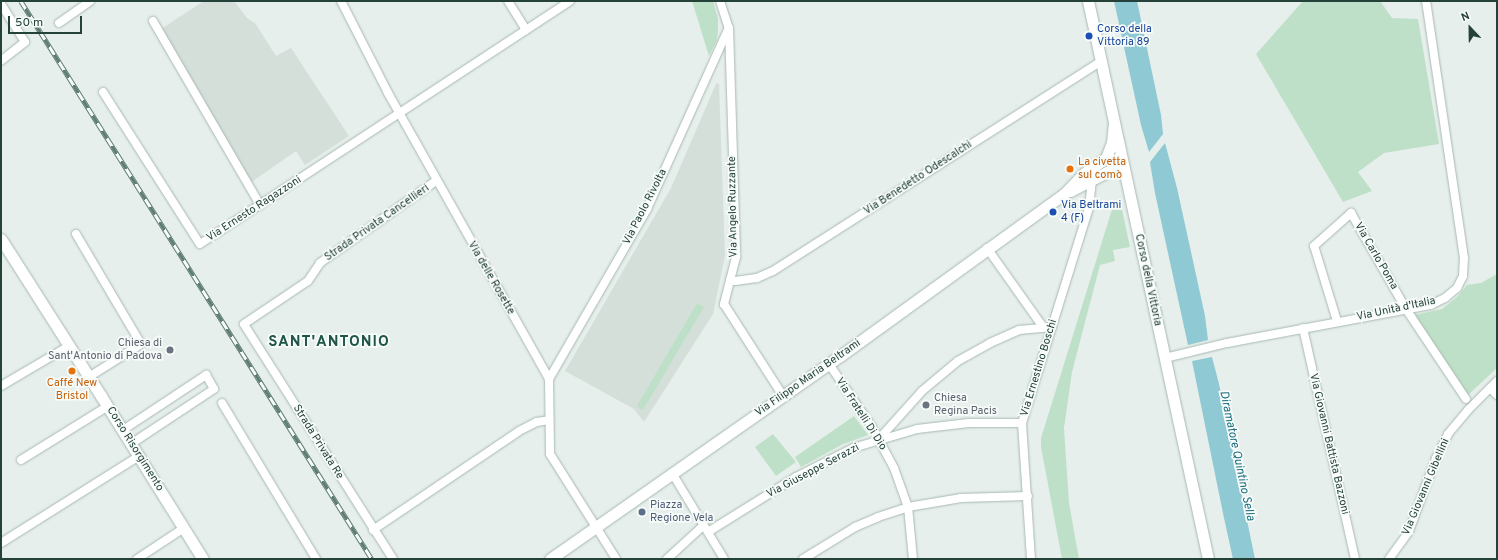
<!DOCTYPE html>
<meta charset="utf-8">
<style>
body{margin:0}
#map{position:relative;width:1498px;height:560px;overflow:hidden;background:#e6efeb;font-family:Overpass,sans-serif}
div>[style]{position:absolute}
.built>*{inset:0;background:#d4dfda}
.green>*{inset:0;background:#bfe0c8}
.water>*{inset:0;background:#8ec9d4}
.roads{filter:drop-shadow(0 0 1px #a8b8b2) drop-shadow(0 0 1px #a8b8b2)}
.street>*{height:8px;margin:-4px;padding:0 4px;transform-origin:4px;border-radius:4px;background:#fff}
.secondary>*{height:11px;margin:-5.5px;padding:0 5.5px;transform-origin:5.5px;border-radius:5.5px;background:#fff}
.rail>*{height:4.5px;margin-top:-2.25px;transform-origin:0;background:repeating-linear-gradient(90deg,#f7fbf9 0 9px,#5f7d75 0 18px);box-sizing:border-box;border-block:1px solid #5f7d75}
.dots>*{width:11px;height:11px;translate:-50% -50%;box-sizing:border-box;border:2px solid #f7fbf9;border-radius:50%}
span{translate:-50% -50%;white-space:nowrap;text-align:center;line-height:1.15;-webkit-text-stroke:3.5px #f7fbf9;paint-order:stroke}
.transit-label{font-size:11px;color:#164399}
.left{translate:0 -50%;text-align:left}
.food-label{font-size:11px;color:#c56008}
.street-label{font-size:11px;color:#24423a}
.worship-label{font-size:11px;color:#5b616d}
.right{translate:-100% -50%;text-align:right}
.service-label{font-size:11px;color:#4e5e75}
.water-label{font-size:12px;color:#1c6f80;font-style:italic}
.district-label{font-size:15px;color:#1f5548;font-weight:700;letter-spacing:1px}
.frame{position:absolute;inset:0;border:2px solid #24423a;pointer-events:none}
.north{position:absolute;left:1450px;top:8px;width:40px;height:40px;-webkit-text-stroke:3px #f7fbf9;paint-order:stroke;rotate:338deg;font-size:11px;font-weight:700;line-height:16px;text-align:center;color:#24423a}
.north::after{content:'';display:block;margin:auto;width:14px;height:18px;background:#24423a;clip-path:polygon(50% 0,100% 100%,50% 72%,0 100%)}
.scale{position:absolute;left:8px;top:16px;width:74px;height:18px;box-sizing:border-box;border:2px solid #24423a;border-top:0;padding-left:5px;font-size:12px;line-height:14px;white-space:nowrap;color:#24423a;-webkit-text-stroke:3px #f7fbf9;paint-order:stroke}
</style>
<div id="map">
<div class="built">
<div style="clip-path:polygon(204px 1px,234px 1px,247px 18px,255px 23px,276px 56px,291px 48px,349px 136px,305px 165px,296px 151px,250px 183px,161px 29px)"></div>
<div style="clip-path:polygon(719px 83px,725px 256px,713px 314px,644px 422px,634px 409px,565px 371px,671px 188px,716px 84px)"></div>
</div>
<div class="green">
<div style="clip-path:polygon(692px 1px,713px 1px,718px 19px,718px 28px,717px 40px,709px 56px)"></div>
<div style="clip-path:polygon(1303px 1px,1380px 1px,1392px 18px,1418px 19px,1439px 144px,1384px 153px,1358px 172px,1372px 191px,1343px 202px,1256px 54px)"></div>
<div style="clip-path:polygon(1120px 200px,1130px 247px,1113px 250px,1115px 261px,1100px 265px,1072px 372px,1064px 428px,1069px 503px,1079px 559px,1062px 559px,1041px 447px,1041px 438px,1114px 203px)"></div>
<div style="clip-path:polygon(1497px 274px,1497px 368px,1467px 396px,1415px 315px,1442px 309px,1457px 297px,1467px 285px,1481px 283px)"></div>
<div style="clip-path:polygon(697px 303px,704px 307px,643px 410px,637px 406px)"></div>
<div style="clip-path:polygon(854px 416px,868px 435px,843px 444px,801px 467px,795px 457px)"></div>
<div style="clip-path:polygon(773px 434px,796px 462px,776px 476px,755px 447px)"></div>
</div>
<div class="water">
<div style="clip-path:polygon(1114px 1px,1137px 1px,1161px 115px,1163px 134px,1149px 152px,1141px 125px)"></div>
<div style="clip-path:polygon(1165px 143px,1177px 188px,1205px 316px,1208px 340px,1188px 345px,1155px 193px,1150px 162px)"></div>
<div style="clip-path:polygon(1212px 357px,1219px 384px,1255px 559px,1233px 559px,1224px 518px,1192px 361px)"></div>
</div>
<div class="roads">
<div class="street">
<div style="left:341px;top:1px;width:103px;rotate:62.9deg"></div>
<div style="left:388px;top:93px;width:328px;rotate:60.6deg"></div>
<div style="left:549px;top:379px;width:75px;rotate:89.2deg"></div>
<div style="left:550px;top:454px;width:124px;rotate:57.8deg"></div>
<div style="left:508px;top:1px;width:34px;rotate:58deg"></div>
<div style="left:720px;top:1px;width:28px;rotate:72deg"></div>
<div style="left:729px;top:28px;width:229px;rotate:88.2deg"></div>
<div style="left:736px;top:257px;width:49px;rotate:104.3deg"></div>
<div style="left:724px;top:304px;width:109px;rotate:57.3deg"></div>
<div style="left:1px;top:4px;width:45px;rotate:57.7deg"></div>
<div style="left:25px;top:42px;width:31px;rotate:142deg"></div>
<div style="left:153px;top:21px;width:213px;rotate:59.8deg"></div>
<div style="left:59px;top:23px;width:38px;rotate:-35deg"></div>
<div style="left:103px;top:92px;width:180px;rotate:57.5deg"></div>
<div style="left:200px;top:244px;width:443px;rotate:-33.3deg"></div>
<div style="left:76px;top:234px;width:128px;rotate:59.4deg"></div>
<div style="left:141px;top:344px;width:62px;rotate:147.6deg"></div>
<div style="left:987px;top:248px;width:97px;rotate:54.7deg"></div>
<div style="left:730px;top:280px;width:5px;rotate:11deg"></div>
<div style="left:735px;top:281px;width:22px;rotate:-8deg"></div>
<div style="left:757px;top:278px;width:17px;rotate:-24deg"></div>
<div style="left:773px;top:271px;width:389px;rotate:-32.6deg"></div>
<div style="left:1337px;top:321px;width:78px;rotate:-107deg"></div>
<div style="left:1314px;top:246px;width:50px;rotate:-41.7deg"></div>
<div style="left:1351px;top:213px;width:111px;rotate:60.2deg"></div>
<div style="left:1406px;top:309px;width:108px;rotate:56.3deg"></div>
<div style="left:1303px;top:328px;width:237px;rotate:77.3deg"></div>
<div style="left:1165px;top:358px;width:64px;rotate:-13.6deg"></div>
<div style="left:1227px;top:343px;width:208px;rotate:-10.6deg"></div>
<div style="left:1431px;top:305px;width:16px;rotate:-27deg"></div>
<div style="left:1445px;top:298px;width:16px;rotate:-40deg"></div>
<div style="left:1457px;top:288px;width:13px;rotate:-63deg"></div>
<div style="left:1463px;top:276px;width:18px;rotate:-87deg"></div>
<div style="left:1464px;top:258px;width:260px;rotate:-98.4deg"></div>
<div style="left:829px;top:364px;width:76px;rotate:55.7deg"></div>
<div style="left:872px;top:427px;width:47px;rotate:61.8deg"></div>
<div style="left:894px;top:468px;width:41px;rotate:70.3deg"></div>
<div style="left:908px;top:507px;width:52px;rotate:84.5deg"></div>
<div style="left:549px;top:379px;width:196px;rotate:-60deg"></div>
<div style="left:647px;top:209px;width:196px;rotate:-65.7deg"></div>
<div style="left:1px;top:386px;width:79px;rotate:-30.5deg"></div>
<div style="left:1490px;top:388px;width:10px;rotate:45deg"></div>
<div style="left:222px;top:403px;width:182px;rotate:58.9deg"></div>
<div style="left:123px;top:430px;width:100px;rotate:-33.5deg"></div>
<div style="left:206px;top:375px;width:16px;rotate:60deg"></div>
<div style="left:214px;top:389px;width:100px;rotate:146.5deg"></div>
<div style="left:879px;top:439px;width:64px;rotate:-48.1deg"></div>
<div style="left:922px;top:391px;width:47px;rotate:-39.8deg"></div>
<div style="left:958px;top:361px;width:37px;rotate:-29deg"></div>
<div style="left:990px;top:343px;width:32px;rotate:-24deg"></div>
<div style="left:1019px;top:330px;width:33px;rotate:-5deg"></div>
<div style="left:21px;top:460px;width:102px;rotate:-31.8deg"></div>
<div style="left:672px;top:473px;width:100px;rotate:58.8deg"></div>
<div style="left:373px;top:530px;width:176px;rotate:-34.1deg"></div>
<div style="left:519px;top:431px;width:20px;rotate:-27deg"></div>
<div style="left:537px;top:422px;width:12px;rotate:-9deg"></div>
<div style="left:708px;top:532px;width:104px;rotate:-32deg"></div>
<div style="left:796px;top:477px;width:64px;rotate:-27deg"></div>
<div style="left:853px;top:448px;width:67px;rotate:-16.5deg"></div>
<div style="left:917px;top:429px;width:52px;rotate:-6.6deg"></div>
<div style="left:969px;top:423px;width:53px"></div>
<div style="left:1px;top:543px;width:163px;rotate:-32.2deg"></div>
<div style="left:137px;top:559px;width:56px;rotate:-33.4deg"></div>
<div style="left:393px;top:559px;width:278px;rotate:-122.4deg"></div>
<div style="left:244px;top:324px;width:77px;rotate:-33.9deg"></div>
<div style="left:308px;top:281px;width:22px;rotate:-56deg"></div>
<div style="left:320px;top:263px;width:142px;rotate:-35.3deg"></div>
<div style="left:667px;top:559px;width:50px;rotate:-42.6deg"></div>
<div style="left:803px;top:559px;width:61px;rotate:-31.6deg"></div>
<div style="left:855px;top:527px;width:25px;rotate:-23deg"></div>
<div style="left:878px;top:517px;width:32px;rotate:-18deg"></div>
<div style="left:908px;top:507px;width:54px;rotate:-9.6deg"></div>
<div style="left:961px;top:498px;width:67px;rotate:-1.7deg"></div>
<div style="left:1031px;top:559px;width:136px;rotate:-93.8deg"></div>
<div style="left:1022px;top:423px;width:225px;rotate:-72.7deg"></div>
<div style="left:1089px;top:208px;width:27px;rotate:-84deg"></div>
<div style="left:1389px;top:559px;width:34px;rotate:-54deg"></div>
<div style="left:1409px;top:531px;width:78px;rotate:-69.7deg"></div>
<div style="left:1436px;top:458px;width:27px;rotate:-63deg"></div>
<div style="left:1448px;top:434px;width:31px;rotate:-50deg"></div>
<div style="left:1468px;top:410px;width:41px;rotate:-45deg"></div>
</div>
<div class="secondary">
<div style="left:1088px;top:1px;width:571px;rotate:77.86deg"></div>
<div style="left:1070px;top:191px;width:59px;rotate:-27.4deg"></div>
<div style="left:1px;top:239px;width:186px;rotate:57.5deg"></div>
<div style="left:101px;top:396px;width:192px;rotate:58deg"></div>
<div style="left:550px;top:559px;width:354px;rotate:-35deg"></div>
<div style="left:840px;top:356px;width:276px;rotate:-35.9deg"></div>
<div style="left:1064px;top:194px;width:28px;rotate:-46deg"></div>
<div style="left:1083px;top:174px;width:28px;rotate:-35deg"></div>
<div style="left:1106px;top:158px;width:17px;rotate:-69deg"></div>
<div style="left:1112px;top:142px;width:18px;rotate:-84deg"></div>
</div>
</div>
<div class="rail">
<div style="left:21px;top:1px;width:659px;rotate:57.83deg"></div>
</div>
<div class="dots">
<div style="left:1089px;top:36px;background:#1a4fb4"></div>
<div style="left:1070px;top:169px;background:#e8710a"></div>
<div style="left:1053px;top:212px;background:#1a4fb4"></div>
<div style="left:170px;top:350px;background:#6b7280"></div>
<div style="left:72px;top:371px;background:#e8710a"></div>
<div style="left:926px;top:405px;background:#6b7280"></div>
<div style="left:642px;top:512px;background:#5c6f8a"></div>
</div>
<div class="transit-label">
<span class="left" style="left:1097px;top:36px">Corso della<br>Vittoria 89</span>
<span class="left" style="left:1061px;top:212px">Via Beltrami<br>4 (F)</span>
</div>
<div class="food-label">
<span class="left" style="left:1078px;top:169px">La civetta<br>sul comò</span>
<span style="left:72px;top:390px">Caffé New<br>Bristol</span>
</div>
<div class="street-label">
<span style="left:918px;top:178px;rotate:-33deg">Via Benedetto Odescalchi</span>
<span style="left:645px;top:207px;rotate:-63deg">Via Paolo Rivolta</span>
<span style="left:733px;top:207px;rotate:-91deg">Via Angelo Ruzzante</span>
<span style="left:254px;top:209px;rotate:-33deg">Via Ernesto Ragazzoni</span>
<span style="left:377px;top:223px;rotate:-35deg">Strada Privata Cancellieri</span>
<span style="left:1376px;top:256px;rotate:60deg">Via Carlo Poma</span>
<span style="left:491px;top:278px;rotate:60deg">Via delle Rosette</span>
<span style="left:1148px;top:280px;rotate:78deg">Corso della Vittoria</span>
<span style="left:1396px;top:309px;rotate:-12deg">Via Unità d'Italia</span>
<span style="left:1039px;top:368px;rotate:-73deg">Via Ernestino Boschi</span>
<span style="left:808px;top:378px;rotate:-35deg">Via Filippo Maria Beltrami</span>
<span style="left:861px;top:414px;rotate:57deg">Via Fratelli Di Dio</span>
<span style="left:318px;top:442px;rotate:58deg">Strada Privata Re</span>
<span style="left:1329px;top:444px;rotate:77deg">Via Giovanni Battista Bazzoni</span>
<span style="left:135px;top:449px;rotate:58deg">Corso Risorgimento</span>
<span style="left:813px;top:471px;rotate:-28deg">Via Giuseppe Serazzi</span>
<span style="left:1426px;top:487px;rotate:-67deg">Via Giovanni Gibellini</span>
</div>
<div class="worship-label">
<span class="right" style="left:162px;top:350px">Chiesa di<br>Sant'Antonio di Padova</span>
<span class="left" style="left:934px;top:405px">Chiesa<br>Regina Pacis</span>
</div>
<div class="service-label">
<span class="left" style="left:650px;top:512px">Piazza<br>Regione Vela</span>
</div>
<div class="water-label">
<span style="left:1236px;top:456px;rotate:78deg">Diramatore Quintino Sella</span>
</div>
<div class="district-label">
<span style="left:329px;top:343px">SANT'ANTONIO</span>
</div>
<div class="frame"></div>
<div class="north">N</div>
<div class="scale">50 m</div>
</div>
